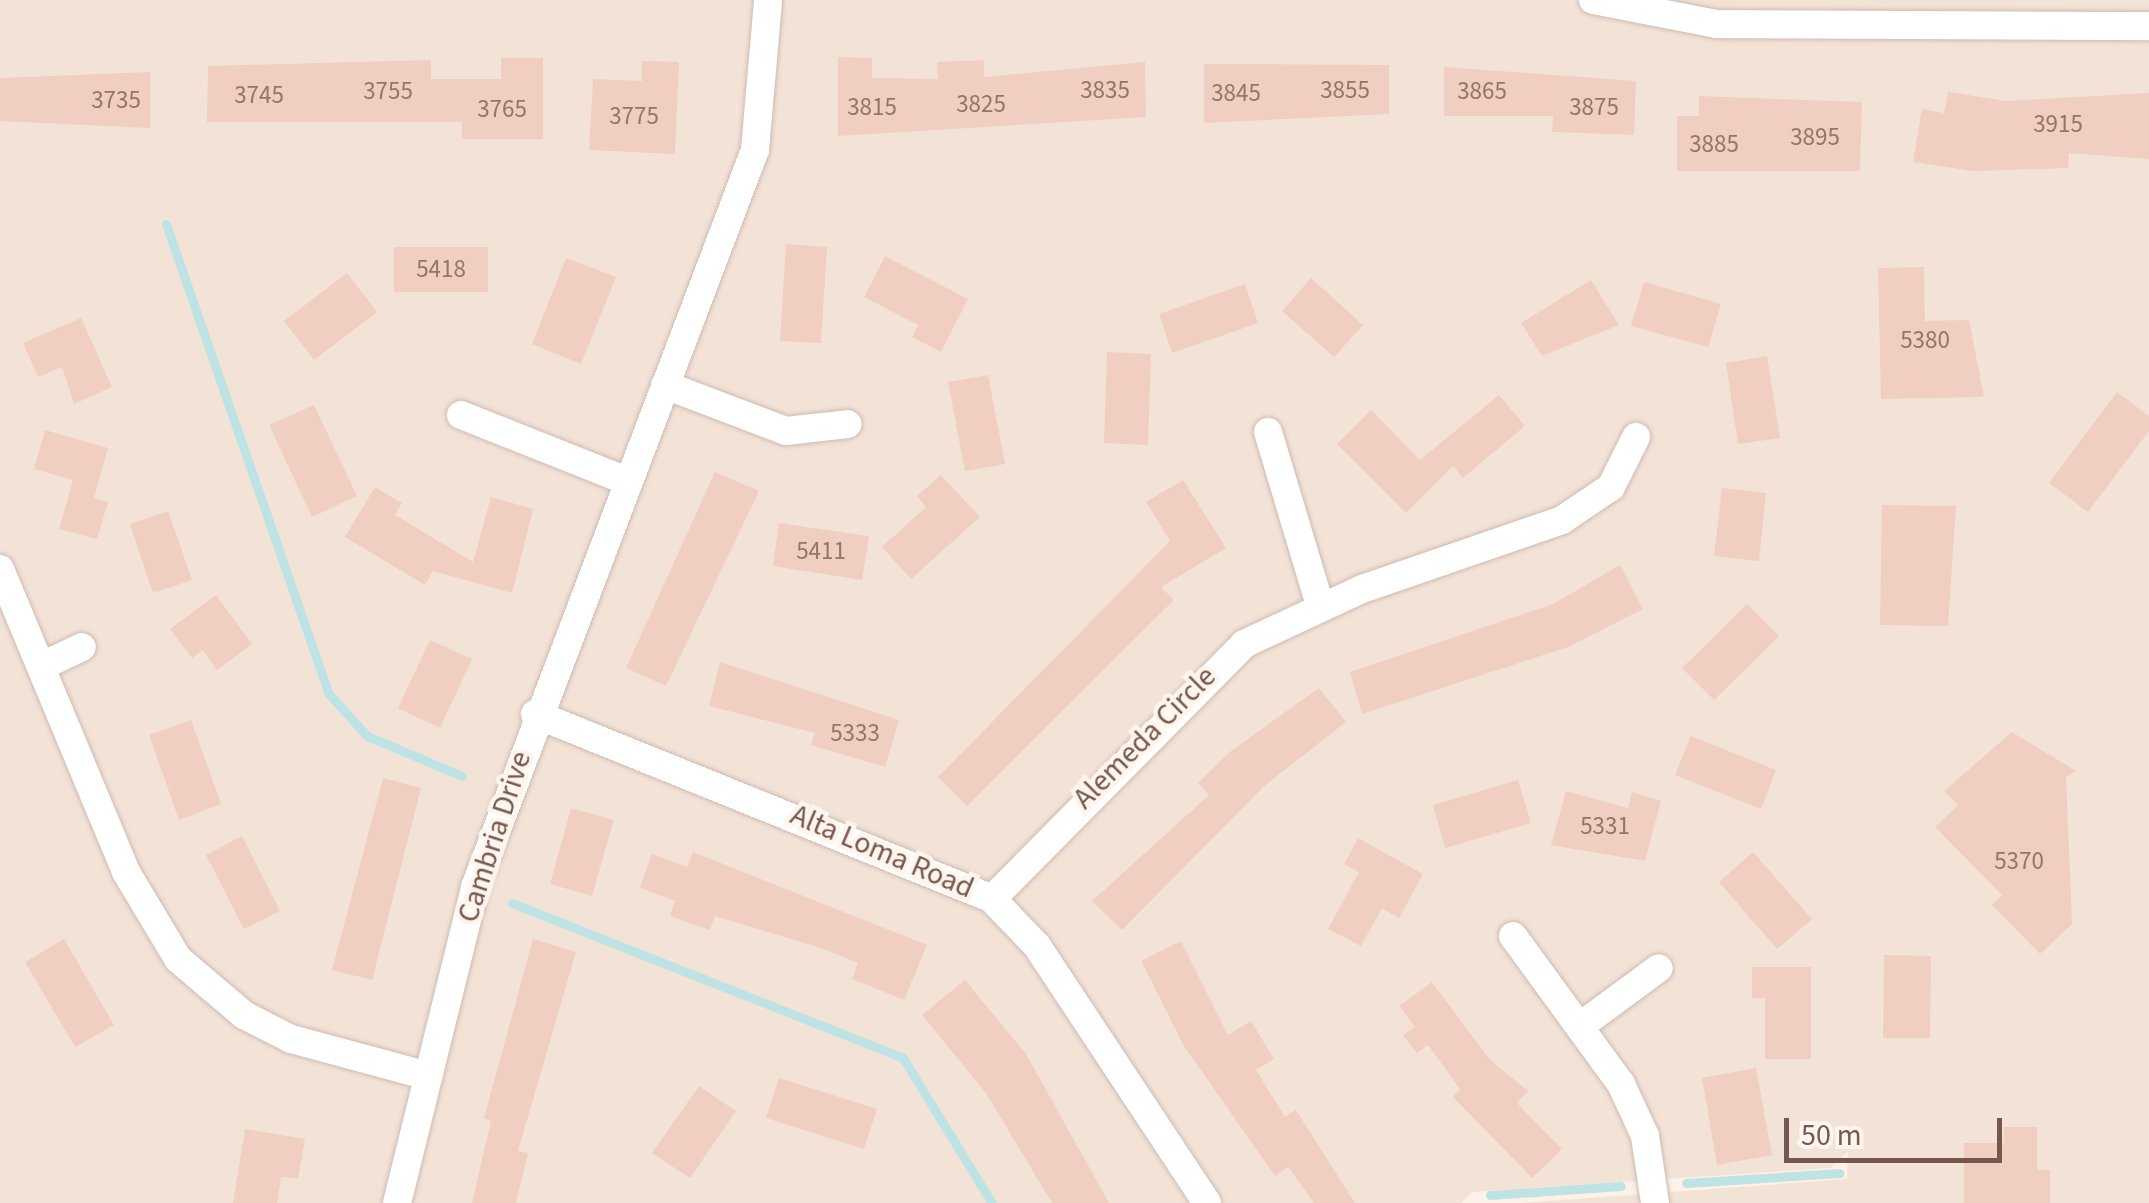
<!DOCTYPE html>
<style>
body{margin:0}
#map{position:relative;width:2149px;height:1203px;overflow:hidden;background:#fcf2e8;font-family:"Source Sans 3",sans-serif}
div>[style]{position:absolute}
.residential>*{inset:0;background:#f3e3d7}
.stream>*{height:9px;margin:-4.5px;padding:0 4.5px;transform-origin:4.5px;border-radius:4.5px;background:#bde3e5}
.building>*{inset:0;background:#f0cec1}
.roads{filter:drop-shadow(0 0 2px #cfbbb1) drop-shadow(0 0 2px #cfbbb1)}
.street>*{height:28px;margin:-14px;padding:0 14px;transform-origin:14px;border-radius:14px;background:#fff}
span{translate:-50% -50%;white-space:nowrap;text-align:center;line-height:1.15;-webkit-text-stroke:9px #fef6ee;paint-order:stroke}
.number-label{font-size:25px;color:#94756a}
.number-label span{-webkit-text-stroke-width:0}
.street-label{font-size:30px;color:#75574d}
.scale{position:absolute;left:1784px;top:1118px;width:218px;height:45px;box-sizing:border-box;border:5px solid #75574d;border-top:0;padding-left:12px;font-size:30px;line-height:35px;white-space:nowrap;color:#75574d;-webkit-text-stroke:8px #fef6ee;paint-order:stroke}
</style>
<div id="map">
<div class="residential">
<div style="clip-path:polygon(0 0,2149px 0,2149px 1203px,1521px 1203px,1847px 1179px,1848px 1151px,1831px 1168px,1472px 1192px,1461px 1203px,0 1203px)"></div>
</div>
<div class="stream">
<div style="left:166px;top:224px;width:497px;rotate:70.9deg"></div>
<div style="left:329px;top:694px;width:57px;rotate:47.9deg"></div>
<div style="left:367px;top:736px;width:103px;rotate:22.8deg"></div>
<div style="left:512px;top:903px;width:421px;rotate:21.6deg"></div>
<div style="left:903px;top:1058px;width:170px;rotate:58.5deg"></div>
<div style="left:1686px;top:1183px;width:154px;rotate:-3.7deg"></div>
<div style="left:1490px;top:1195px;width:131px;rotate:-3.9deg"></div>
</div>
<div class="building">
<div style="clip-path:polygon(838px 57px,872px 58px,872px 78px,938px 79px,937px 62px,984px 60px,984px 77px,1145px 62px,1146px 117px,838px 136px)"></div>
<div style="clip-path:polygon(501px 58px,543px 58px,543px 139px,462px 139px,462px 122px,207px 122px,208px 66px,431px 60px,431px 79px,501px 79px)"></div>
<div style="clip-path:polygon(642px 61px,679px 62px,675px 154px,589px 150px,593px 79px,642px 81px)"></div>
<div style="clip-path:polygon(1204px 64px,1389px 65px,1389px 114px,1204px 123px)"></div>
<div style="clip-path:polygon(1444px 67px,1636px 81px,1634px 135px,1552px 132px,1553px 116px,1444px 116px)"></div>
<div style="clip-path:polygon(150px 72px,150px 128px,0 121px,0 78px)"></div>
<div style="clip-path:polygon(1948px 92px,2006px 101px,2149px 93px,2149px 159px,2069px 153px,2068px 168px,1974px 171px,1913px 162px,1922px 109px,1944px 113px)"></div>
<div style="clip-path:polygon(1699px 96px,1862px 102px,1860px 171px,1677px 171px,1677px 116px,1699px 116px)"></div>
<div style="clip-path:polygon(786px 244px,827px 247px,821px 343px,780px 341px)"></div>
<div style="clip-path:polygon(394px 247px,488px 247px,488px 292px,394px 292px)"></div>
<div style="clip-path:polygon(885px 256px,968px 299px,941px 352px,912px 337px,918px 325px,864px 297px)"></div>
<div style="clip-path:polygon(566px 258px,616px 277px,581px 364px,532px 344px)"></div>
<div style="clip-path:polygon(1924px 267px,1925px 321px,1969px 320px,1984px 397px,1881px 399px,1878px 268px)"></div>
<div style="clip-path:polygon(347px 273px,377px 312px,314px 360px,284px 321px)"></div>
<div style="clip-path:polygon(1311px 278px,1363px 325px,1334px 357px,1282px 311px)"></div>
<div style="clip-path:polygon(1591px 280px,1619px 325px,1542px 356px,1521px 323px)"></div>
<div style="clip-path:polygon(1644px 282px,1721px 304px,1708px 347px,1631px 326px)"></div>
<div style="clip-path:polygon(1245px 284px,1258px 323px,1172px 353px,1159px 314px)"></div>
<div style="clip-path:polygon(81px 318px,112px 387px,74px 404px,62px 367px,38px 377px,23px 343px)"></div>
<div style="clip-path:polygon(1107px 352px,1151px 354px,1148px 445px,1104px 443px)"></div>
<div style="clip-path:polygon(1767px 356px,1780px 438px,1738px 444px,1726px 363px)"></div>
<div style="clip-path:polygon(988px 375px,1005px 464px,965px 471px,948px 382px)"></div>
<div style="clip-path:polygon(2117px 392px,2149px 416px,2149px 431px,2088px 512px,2049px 483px)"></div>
<div style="clip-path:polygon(1499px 395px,1525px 426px,1463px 478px,1453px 466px,1406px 513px,1337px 444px,1371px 410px,1420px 460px)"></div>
<div style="clip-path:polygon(314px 405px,357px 496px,312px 517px,269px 425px)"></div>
<div style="clip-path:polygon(45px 430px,108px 448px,94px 498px,108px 502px,97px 539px,59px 529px,73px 480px,34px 469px)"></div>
<div style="clip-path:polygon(715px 472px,759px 491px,666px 686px,626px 668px)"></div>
<div style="clip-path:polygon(941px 475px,980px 517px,911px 579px,882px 547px,926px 507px,917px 496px)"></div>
<div style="clip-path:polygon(1183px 480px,1226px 548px,1161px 587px,1174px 600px,967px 806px,938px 777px,1170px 541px,1146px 502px)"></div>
<div style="clip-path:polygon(375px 487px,402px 503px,395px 515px,473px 562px,491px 497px,533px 509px,512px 593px,433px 571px,425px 585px,345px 537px)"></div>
<div style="clip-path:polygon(1722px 488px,1766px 493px,1759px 561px,1714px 556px)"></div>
<div style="clip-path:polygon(1882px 505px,1956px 506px,1948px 626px,1880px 625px)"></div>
<div style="clip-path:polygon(168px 511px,192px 580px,153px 593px,130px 524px)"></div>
<div style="clip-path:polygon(779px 523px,869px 536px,862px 580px,773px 566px)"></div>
<div style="clip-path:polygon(1620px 565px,1643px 609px,1568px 647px,1362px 714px,1350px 672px,1553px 604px)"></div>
<div style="clip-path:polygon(216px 595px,252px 644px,217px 670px,203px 650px,192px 658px,170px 629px)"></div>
<div style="clip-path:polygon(1747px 604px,1779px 636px,1714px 700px,1682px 668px)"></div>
<div style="clip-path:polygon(430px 640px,472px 659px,440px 728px,398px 708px)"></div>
<div style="clip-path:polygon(720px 662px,899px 720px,885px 767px,811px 745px,815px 733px,709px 706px)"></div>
<div style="clip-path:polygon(1319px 688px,1346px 722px,1264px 786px,1122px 930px,1092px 901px,1209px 795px,1198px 783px,1231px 751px)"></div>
<div style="clip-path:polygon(191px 720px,221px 804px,179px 820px,149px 735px)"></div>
<div style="clip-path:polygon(2012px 732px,2076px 771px,2066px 777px,2072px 924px,2040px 954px,1992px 905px,2002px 895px,1935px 827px,1958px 805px,1944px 791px)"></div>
<div style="clip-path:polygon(1691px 736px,1776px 770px,1761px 809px,1675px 775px)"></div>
<div style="clip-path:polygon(383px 778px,421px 788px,372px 980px,332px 970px)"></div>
<div style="clip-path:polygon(1518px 780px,1531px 823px,1445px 848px,1433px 805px)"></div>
<div style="clip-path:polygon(1566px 791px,1628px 808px,1632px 792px,1661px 801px,1645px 861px,1551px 845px)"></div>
<div style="clip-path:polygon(571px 808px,614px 820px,592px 896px,550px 884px)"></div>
<div style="clip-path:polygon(242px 836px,280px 911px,244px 929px,206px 855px)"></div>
<div style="clip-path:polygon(1358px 838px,1423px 874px,1399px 918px,1382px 908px,1361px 946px,1328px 929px,1359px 872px,1344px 864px)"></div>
<div style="clip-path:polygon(693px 852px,927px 945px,904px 1000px,852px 979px,858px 963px,824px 949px,715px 916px,710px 930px,670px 916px,675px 901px,640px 888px,652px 854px,687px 867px)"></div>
<div style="clip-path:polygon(1753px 852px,1812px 919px,1777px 949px,1719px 882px)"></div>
<div style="clip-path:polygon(64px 939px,114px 1025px,75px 1047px,25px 962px)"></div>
<div style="clip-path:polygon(533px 939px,576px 952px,518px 1151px,528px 1153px,516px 1203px,472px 1203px,491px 1121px,484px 1118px)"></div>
<div style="clip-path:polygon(1181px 941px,1228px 1035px,1251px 1021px,1274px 1059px,1256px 1070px,1285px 1117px,1296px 1110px,1355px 1203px,1314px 1203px,1288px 1167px,1275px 1176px,1182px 1043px,1141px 961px)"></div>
<div style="clip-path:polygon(1884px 955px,1931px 956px,1930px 1038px,1883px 1038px)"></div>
<div style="clip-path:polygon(1752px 967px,1811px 967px,1811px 1059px,1765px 1059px,1765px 998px,1752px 998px)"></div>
<div style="clip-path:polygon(965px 980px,1026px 1054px,1109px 1203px,1052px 1203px,986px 1093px,922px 1015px)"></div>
<div style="clip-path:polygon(1432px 982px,1490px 1060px,1528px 1091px,1517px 1103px,1562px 1149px,1532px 1178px,1453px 1097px,1460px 1089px,1428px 1045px,1417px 1053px,1403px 1035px,1415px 1027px,1399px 1006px)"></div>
<div style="clip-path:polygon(1756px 1068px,1772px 1155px,1717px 1165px,1702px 1078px)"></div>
<div style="clip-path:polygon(779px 1078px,877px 1109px,864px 1149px,766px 1118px)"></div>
<div style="clip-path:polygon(699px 1086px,736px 1111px,690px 1178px,652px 1153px)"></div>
<div style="clip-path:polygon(2004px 1127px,2037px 1127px,2037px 1170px,2050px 1170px,2050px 1203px,1964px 1203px,1964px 1143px,2004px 1143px)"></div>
<div style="clip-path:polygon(245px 1129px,305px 1139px,298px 1179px,281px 1177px,277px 1203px,233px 1203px)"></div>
</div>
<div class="roads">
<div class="street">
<div style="left:1593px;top:0;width:125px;rotate:11deg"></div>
<div style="left:1716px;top:24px;width:433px;rotate:0.3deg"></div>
<div style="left:665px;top:385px;width:129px;rotate:20.8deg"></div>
<div style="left:786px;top:431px;width:62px;rotate:-6.4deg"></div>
<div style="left:461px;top:415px;width:179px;rotate:21.7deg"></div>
<div style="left:1268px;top:432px;width:181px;rotate:73.3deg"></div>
<div style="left:0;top:569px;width:328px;rotate:67.4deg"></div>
<div style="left:126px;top:872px;width:101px;rotate:59.1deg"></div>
<div style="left:178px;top:959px;width:87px;rotate:40.3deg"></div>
<div style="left:244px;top:1015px;width:53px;rotate:27.1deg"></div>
<div style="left:291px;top:1039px;width:142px;rotate:15.1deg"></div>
<div style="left:42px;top:666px;width:44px;rotate:-25.4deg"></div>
<div style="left:535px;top:714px;width:493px;rotate:22deg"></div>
<div style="left:992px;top:899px;width:65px;rotate:46.2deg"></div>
<div style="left:1037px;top:946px;width:308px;rotate:56.5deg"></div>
<div style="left:992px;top:899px;width:359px;rotate:-45.3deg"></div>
<div style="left:1244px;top:644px;width:130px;rotate:-25deg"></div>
<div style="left:1362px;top:589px;width:212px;rotate:-19deg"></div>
<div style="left:1562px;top:520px;width:59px;rotate:-34deg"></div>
<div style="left:1611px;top:487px;width:56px;rotate:-63.4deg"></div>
<div style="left:1513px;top:936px;width:183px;rotate:53.9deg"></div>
<div style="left:1621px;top:1084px;width:57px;rotate:65.2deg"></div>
<div style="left:1645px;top:1136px;width:68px;rotate:81.5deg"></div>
<div style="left:1583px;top:1024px;width:94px;rotate:-36.4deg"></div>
<div style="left:397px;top:1203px;width:325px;rotate:-76.1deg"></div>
<div style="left:475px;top:887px;width:788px;rotate:-69.2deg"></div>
<div style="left:755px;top:150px;width:151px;rotate:-85deg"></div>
</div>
</div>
<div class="number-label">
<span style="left:1105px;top:90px">3835</span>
<span style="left:1345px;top:90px">3855</span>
<span style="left:388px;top:91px">3755</span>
<span style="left:1482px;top:91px">3865</span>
<span style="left:1236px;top:93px">3845</span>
<span style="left:259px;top:95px">3745</span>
<span style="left:116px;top:100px">3735</span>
<span style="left:981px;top:104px">3825</span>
<span style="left:872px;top:107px">3815</span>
<span style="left:1594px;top:107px">3875</span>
<span style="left:502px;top:109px">3765</span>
<span style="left:634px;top:116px">3775</span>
<span style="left:2058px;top:124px">3915</span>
<span style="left:1815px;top:137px">3895</span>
<span style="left:1714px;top:144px">3885</span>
<span style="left:441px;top:269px">5418</span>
<span style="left:1925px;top:340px">5380</span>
<span style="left:821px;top:551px">5411</span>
<span style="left:855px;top:733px">5333</span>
<span style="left:1605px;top:826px">5331</span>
<span style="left:2019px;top:861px">5370</span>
</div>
<div class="street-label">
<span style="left:1145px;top:738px;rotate:-45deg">Alemeda Circle</span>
<span style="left:495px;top:837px;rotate:-72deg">Cambria Drive</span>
<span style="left:882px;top:852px;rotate:23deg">Alta Loma Road</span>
</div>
<div class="scale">50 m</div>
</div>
